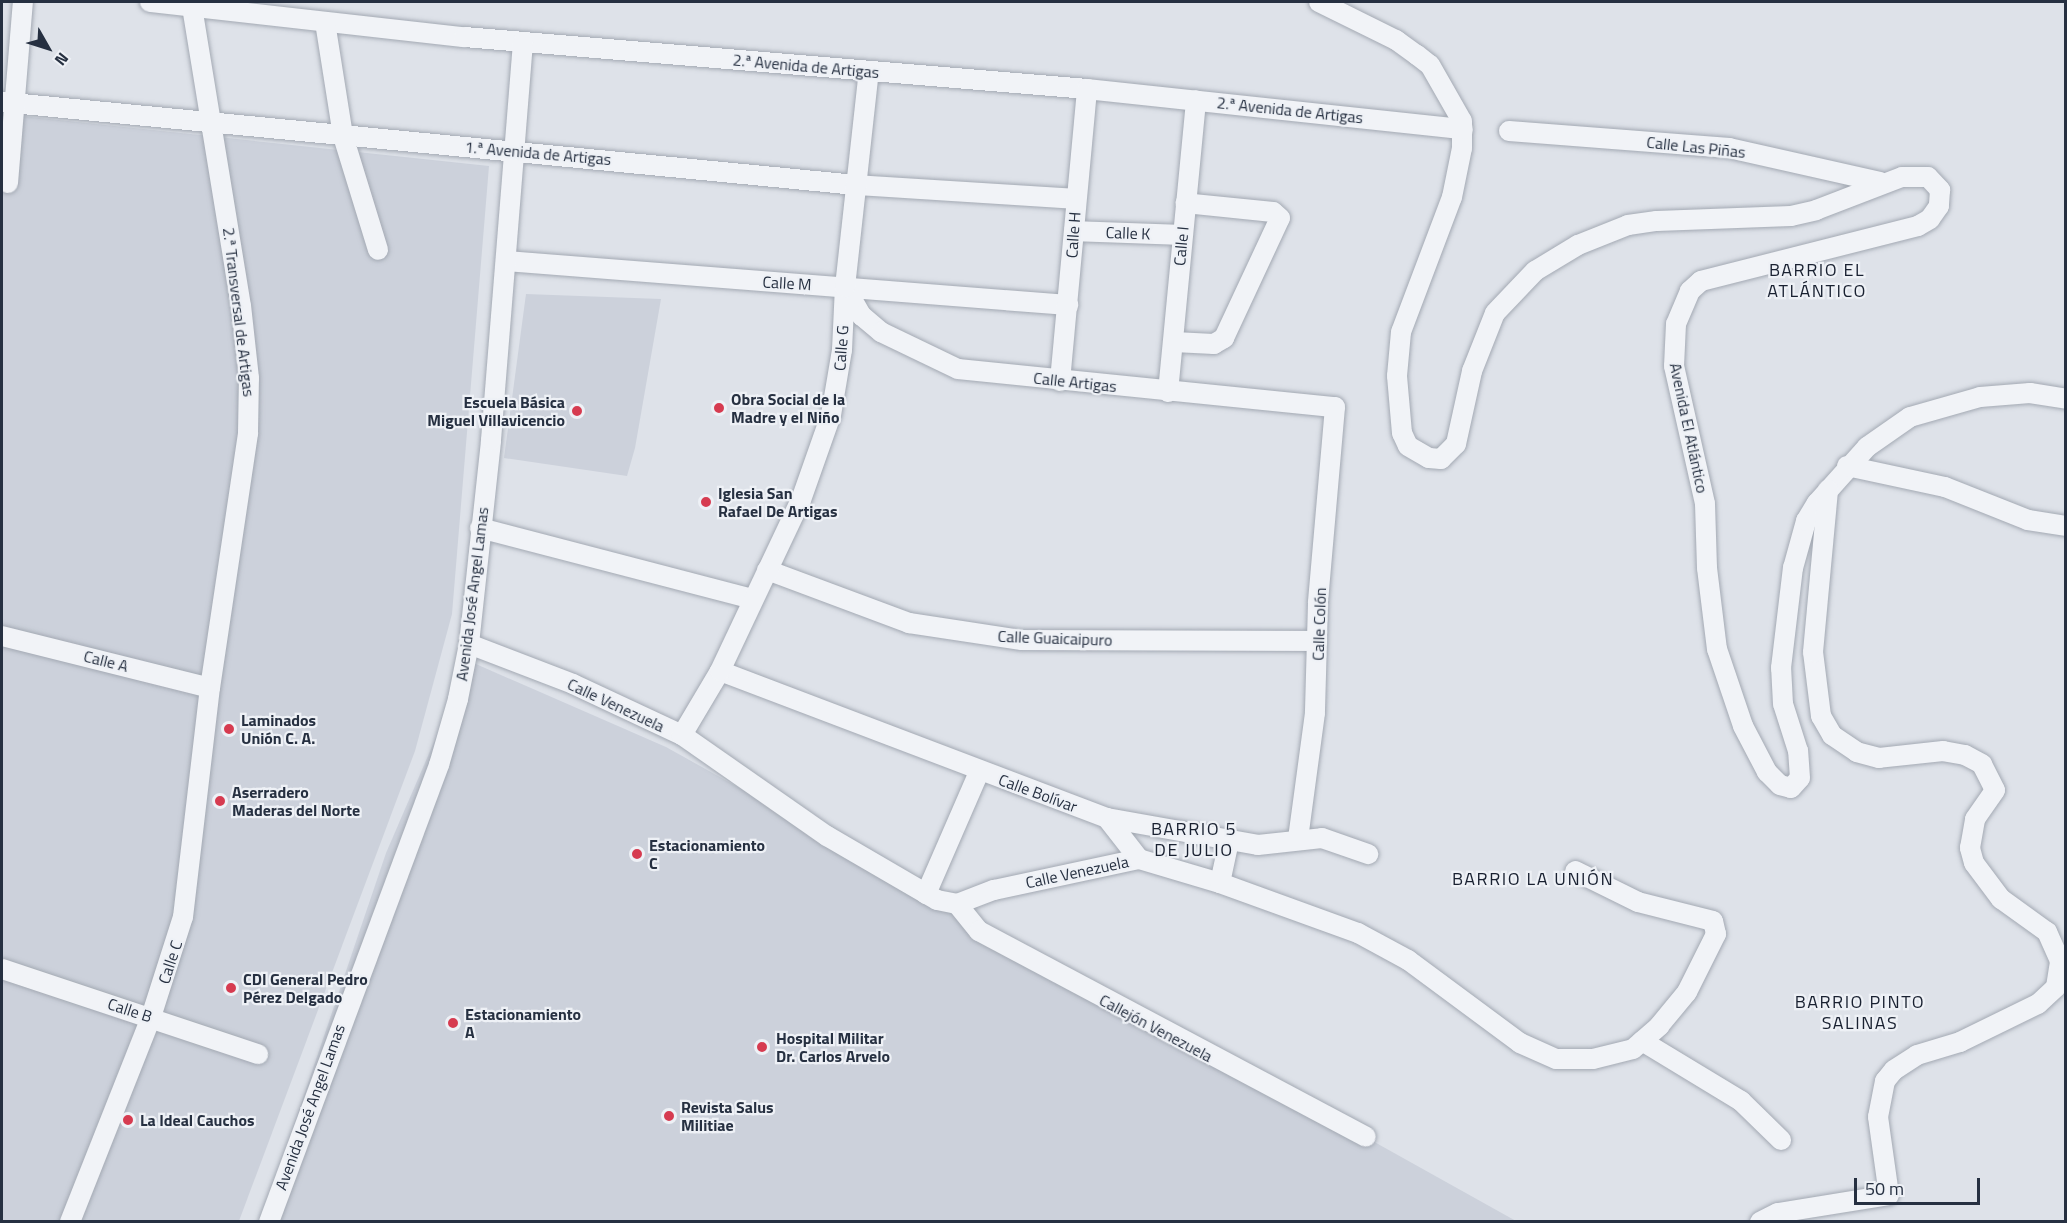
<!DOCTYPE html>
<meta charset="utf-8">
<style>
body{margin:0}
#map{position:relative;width:2067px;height:1223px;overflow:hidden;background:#dee2e9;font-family:"Titillium Web",sans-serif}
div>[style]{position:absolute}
.built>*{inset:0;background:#ccd1db}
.roads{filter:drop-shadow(0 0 2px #a3a9b3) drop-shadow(0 0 2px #a3a9b3)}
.minor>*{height:20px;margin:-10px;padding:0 10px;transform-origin:10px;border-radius:10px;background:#f1f3f7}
.dots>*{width:16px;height:16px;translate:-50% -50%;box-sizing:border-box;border:3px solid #eef1f6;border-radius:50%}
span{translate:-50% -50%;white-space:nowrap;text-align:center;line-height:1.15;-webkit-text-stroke:4.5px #eef1f6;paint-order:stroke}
.street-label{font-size:16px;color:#263041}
.poi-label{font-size:16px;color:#263041;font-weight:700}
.left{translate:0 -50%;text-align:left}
.right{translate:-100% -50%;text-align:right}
.neighbourhood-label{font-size:18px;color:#192131;letter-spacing:1.5px}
.frame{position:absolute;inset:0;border:3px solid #263041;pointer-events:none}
.north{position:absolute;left:18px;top:18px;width:60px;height:60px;-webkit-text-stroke:4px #eef1f6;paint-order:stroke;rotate:129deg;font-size:16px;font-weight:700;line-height:24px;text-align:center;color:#263041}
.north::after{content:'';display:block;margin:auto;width:21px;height:27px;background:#263041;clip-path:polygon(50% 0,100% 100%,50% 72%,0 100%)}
.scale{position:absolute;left:1854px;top:1178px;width:126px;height:27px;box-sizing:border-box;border:3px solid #263041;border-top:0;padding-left:8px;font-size:18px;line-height:21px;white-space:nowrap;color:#263041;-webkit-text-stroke:4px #eef1f6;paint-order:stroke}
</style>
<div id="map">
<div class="built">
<div style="clip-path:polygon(2px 114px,489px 166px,452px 614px,415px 751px,239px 1221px,2px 1221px)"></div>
<div style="clip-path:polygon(526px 294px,661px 299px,635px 448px,627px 476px,504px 458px)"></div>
<div style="clip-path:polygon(469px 661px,666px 747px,1516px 1221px,261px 1222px,386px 853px)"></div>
</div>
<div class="roads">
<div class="minor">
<div style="left:150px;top:2px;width:316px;rotate:6.4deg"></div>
<div style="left:464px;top:37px;width:625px;rotate:4.77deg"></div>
<div style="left:1087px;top:89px;width:378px;rotate:6.1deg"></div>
<div style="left:1319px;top:2px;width:86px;rotate:26.3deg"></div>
<div style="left:1396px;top:40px;width:26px;rotate:36deg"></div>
<div style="left:1417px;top:55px;width:16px;rotate:38deg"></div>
<div style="left:1430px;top:65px;width:64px;rotate:60.3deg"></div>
<div style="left:1462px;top:121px;width:27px;rotate:90deg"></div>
<div style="left:1462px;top:148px;width:50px;rotate:101.5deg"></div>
<div style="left:1452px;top:197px;width:144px;rotate:110.7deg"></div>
<div style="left:1401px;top:332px;width:44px;rotate:95.2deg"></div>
<div style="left:1397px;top:376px;width:57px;rotate:85deg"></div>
<div style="left:1402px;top:433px;width:14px;rotate:65deg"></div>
<div style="left:1408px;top:446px;width:24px;rotate:30deg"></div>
<div style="left:1429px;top:458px;width:12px;rotate:5deg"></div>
<div style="left:1441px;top:459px;width:21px;rotate:-45deg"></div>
<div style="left:1456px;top:444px;width:75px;rotate:-77.6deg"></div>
<div style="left:1472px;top:371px;width:62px;rotate:-68.4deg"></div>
<div style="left:1495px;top:313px;width:58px;rotate:-46.4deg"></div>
<div style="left:1535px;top:271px;width:50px;rotate:-31.2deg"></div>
<div style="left:1578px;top:245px;width:54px;rotate:-21.8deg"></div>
<div style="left:1628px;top:225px;width:29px;rotate:-8deg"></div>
<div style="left:1657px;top:221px;width:134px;rotate:-2.1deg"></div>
<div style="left:1791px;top:216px;width:26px;rotate:-13deg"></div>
<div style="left:1816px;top:210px;width:92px;rotate:-21deg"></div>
<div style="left:1902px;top:177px;width:26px"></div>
<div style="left:1928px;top:177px;width:18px;rotate:47deg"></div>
<div style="left:1940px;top:190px;width:16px;rotate:94deg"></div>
<div style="left:1939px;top:206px;width:16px;rotate:125deg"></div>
<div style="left:1930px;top:219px;width:14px;rotate:150deg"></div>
<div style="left:1918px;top:226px;width:224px;rotate:165.8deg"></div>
<div style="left:1701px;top:281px;width:15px;rotate:138deg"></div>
<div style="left:1690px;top:291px;width:36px;rotate:113deg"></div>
<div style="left:1676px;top:324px;width:42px;rotate:92.7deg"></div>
<div style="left:1674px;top:366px;width:141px;rotate:77.3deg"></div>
<div style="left:1705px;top:504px;width:64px;rotate:88.2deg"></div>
<div style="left:1707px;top:568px;width:82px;rotate:83deg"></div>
<div style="left:1717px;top:649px;width:81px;rotate:71.3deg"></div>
<div style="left:1743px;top:726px;width:52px;rotate:62.4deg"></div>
<div style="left:1767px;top:772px;width:18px;rotate:45deg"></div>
<div style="left:1780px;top:785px;width:11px;rotate:15deg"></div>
<div style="left:1791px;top:788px;width:13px;rotate:-48deg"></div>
<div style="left:1800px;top:778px;width:27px;rotate:-94deg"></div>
<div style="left:1798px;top:751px;width:49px;rotate:-107.7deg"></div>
<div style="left:1783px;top:704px;width:36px;rotate:-93deg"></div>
<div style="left:1781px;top:668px;width:101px;rotate:-83.2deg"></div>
<div style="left:1793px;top:568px;width:49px;rotate:-74.5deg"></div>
<div style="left:1806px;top:521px;width:21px;rotate:-59deg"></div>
<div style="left:1817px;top:503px;width:75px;rotate:-48.2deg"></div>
<div style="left:1867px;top:447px;width:52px;rotate:-34.9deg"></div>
<div style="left:1910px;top:417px;width:73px;rotate:-15.9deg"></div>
<div style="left:1980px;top:397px;width:50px;rotate:-4.6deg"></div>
<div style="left:2030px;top:393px;width:36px;rotate:9deg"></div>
<div style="left:325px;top:22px;width:115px;rotate:81deg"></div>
<div style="left:343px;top:136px;width:119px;rotate:72.9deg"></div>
<div style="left:2px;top:102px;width:858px;rotate:5.55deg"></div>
<div style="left:856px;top:185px;width:220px;rotate:3.6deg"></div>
<div style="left:1509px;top:131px;width:221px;rotate:4.4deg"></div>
<div style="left:1729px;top:148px;width:155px;rotate:12.7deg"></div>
<div style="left:8px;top:183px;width:182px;rotate:-85.3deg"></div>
<div style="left:1074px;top:231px;width:107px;rotate:2.1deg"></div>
<div style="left:506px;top:261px;width:564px;rotate:4.48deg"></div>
<div style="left:845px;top:287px;width:34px;rotate:60deg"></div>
<div style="left:862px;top:316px;width:25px;rotate:40deg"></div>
<div style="left:881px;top:332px;width:85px;rotate:25.7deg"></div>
<div style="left:958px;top:369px;width:379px;rotate:5.8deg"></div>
<div style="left:1335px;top:407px;width:197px;rotate:95deg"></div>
<div style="left:1318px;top:603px;width:110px;rotate:91.6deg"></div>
<div style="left:1315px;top:713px;width:127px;rotate:97.7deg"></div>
<div style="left:1174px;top:342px;width:40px;rotate:2.9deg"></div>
<div style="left:1214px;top:344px;width:12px;rotate:-31deg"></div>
<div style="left:1224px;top:338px;width:132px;rotate:-65deg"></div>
<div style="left:1280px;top:218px;width:9px;rotate:-139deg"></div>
<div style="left:1273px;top:212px;width:88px;rotate:-174.2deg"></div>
<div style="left:1060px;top:381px;width:293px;rotate:-84.7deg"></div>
<div style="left:1168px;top:392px;width:293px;rotate:-84.5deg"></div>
<div style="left:1847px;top:466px;width:100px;rotate:12.1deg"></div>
<div style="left:1945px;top:487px;width:89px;rotate:21.7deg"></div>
<div style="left:2028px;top:520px;width:38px;rotate:9deg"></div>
<div style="left:480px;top:528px;width:281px;rotate:14.6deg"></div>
<div style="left:767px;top:570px;width:152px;rotate:20.5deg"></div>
<div style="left:909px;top:623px;width:114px;rotate:8.6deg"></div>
<div style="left:1022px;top:640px;width:295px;rotate:0.2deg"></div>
<div style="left:2px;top:636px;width:214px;rotate:14deg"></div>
<div style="left:469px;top:644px;width:111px;rotate:21deg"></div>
<div style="left:573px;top:684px;width:120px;rotate:25.1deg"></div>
<div style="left:682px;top:735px;width:177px;rotate:34.9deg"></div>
<div style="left:827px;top:836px;width:127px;rotate:30.2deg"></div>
<div style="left:937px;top:900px;width:20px;rotate:11deg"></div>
<div style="left:957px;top:904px;width:40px;rotate:-21deg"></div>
<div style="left:994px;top:890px;width:148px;rotate:-12.1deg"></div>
<div style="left:1139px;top:859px;width:84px;rotate:16.5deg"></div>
<div style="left:1220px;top:883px;width:147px;rotate:19.9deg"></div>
<div style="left:1358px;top:933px;width:57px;rotate:28.4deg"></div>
<div style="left:1408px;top:960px;width:139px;rotate:36.5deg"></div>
<div style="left:1520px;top:1043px;width:39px;rotate:24deg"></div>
<div style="left:1556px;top:1059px;width:37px"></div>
<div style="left:1593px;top:1059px;width:41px;rotate:-14deg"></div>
<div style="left:1633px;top:1049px;width:35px;rotate:-41deg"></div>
<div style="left:1659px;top:1026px;width:44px;rotate:-50.5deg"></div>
<div style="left:1687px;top:992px;width:65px;rotate:-63.4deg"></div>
<div style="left:1716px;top:934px;width:13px;rotate:-103deg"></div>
<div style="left:1713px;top:921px;width:77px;rotate:-165.8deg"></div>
<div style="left:1638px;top:902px;width:70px;rotate:-153.8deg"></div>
<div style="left:720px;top:671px;width:414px;rotate:20.8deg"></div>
<div style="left:1107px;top:818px;width:153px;rotate:10.1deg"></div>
<div style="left:1258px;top:845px;width:64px;rotate:-6.2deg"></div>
<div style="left:1322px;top:838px;width:49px;rotate:19.2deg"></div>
<div style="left:682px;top:735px;width:74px;rotate:-59.3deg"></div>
<div style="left:720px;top:671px;width:189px;rotate:-64.7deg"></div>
<div style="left:801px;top:500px;width:90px;rotate:-70.6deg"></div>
<div style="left:831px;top:415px;width:66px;rotate:-80.4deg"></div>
<div style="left:842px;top:350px;width:63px;rotate:-87.3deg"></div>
<div style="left:845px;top:287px;width:217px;rotate:-83.7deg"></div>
<div style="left:1107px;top:818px;width:52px;rotate:52deg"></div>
<div style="left:1220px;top:883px;width:43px;rotate:-77.9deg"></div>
<div style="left:926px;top:894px;width:133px;rotate:-66.5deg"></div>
<div style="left:957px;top:904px;width:35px;rotate:51deg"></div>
<div style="left:979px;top:931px;width:438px;rotate:28deg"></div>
<div style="left:2px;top:969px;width:270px;rotate:18.4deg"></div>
<div style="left:1642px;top:1041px;width:116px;rotate:31.2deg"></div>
<div style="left:1741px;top:1101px;width:56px;rotate:44.3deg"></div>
<div style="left:70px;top:1222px;width:220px;rotate:-68.4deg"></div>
<div style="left:151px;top:1017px;width:105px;rotate:-72.3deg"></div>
<div style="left:183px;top:917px;width:231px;rotate:-83.3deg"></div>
<div style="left:210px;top:688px;width:258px;rotate:-81.5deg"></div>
<div style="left:248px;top:433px;width:55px;rotate:-89deg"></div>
<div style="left:249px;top:378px;width:72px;rotate:-96.3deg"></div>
<div style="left:241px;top:306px;width:302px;rotate:-99.3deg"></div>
<div style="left:269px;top:1222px;width:488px;rotate:-69.6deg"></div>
<div style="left:439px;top:765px;width:69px;rotate:-73.9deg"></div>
<div style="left:458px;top:699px;width:56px;rotate:-78.7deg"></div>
<div style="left:469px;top:644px;width:205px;rotate:-83.8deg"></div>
<div style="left:491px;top:440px;width:399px;rotate:-85.4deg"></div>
<div style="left:1760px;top:1222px;width:20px;rotate:-27deg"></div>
<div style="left:1778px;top:1213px;width:112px;rotate:-9.2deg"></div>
<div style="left:1889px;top:1195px;width:79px;rotate:-98deg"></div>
<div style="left:1878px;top:1117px;width:37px;rotate:-79deg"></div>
<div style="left:1885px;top:1081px;width:14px;rotate:-51deg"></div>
<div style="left:1894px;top:1070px;width:27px;rotate:-33deg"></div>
<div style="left:1917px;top:1055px;width:45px;rotate:-16.8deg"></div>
<div style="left:1960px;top:1042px;width:87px;rotate:-26deg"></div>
<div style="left:2038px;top:1004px;width:25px;rotate:-43deg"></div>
<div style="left:2056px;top:987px;width:26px;rotate:-81deg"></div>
<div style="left:2060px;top:961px;width:32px;rotate:-114deg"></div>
<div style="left:2047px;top:932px;width:57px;rotate:-144.3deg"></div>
<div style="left:2001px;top:899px;width:45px;rotate:-126.9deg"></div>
<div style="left:1974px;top:863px;width:16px;rotate:-105deg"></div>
<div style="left:1970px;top:848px;width:29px;rotate:-80deg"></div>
<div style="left:1975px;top:819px;width:35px;rotate:-55deg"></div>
<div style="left:1995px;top:790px;width:29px;rotate:-117deg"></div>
<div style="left:1982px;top:764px;width:19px;rotate:-152deg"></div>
<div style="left:1965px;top:755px;width:22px;rotate:-170deg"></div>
<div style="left:1943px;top:751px;width:64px;rotate:173.8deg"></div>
<div style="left:1879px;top:758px;width:23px;rotate:-165deg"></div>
<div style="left:1857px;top:752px;width:30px;rotate:-146deg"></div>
<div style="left:1832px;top:735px;width:22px;rotate:-120deg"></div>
<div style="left:1821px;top:716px;width:64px;rotate:-97.1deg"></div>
<div style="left:1813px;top:652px;width:163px;rotate:-84.7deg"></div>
</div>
</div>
<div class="dots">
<div style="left:719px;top:408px;background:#d63b50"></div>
<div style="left:577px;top:411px;background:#d63b50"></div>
<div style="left:706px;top:502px;background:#d63b50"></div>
<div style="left:229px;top:729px;background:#d63b50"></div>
<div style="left:220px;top:801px;background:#d63b50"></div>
<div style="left:637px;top:854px;background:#d63b50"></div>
<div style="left:231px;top:988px;background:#d63b50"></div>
<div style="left:453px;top:1023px;background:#d63b50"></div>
<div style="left:762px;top:1047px;background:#d63b50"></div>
<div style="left:669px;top:1116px;background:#d63b50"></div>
<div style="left:128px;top:1120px;background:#d63b50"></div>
</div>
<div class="street-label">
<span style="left:806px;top:66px;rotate:5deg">2.ª Avenida de Artigas</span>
<span style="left:1290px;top:110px;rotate:6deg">2.ª Avenida de Artigas</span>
<span style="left:1696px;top:147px;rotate:6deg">Calle Las Piñas</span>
<span style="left:538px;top:153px;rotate:5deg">1.ª Avenida de Artigas</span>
<span style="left:1128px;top:233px;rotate:2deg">Calle K</span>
<span style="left:1073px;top:235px;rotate:-86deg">Calle H</span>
<span style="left:1181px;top:246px;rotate:-85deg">Calle I</span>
<span style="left:787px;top:283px;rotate:3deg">Calle M</span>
<span style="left:239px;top:312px;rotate:83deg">2.ª Transversal de Artigas</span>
<span style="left:841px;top:348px;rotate:-86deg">Calle G</span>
<span style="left:1075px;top:382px;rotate:6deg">Calle Artigas</span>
<span style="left:1689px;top:428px;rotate:78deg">Avenida El Atlántico</span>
<span style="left:472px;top:594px;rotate:-83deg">Avenida José Angel Lamas</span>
<span style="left:1319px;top:624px;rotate:-88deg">Calle Colón</span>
<span style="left:1055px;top:638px;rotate:2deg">Calle Guaicaipuro</span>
<span style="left:106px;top:661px;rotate:14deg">Calle A</span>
<span style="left:616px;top:705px;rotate:25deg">Calle Venezuela</span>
<span style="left:1038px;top:793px;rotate:20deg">Calle Bolívar</span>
<span style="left:1077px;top:872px;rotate:-12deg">Calle Venezuela</span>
<span style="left:170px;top:962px;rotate:-72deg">Calle C</span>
<span style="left:130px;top:1010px;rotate:18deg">Calle B</span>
<span style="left:1156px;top:1028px;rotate:28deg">Callejón Venezuela</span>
<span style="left:310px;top:1107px;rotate:-70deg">Avenida José Angel Lamas</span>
</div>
<div class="poi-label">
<span class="left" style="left:731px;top:408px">Obra Social de la<br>Madre y el Niño</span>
<span class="right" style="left:565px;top:411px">Escuela Básica<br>Miguel Villavicencio</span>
<span class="left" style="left:718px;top:502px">Iglesia San<br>Rafael De Artigas</span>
<span class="left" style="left:241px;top:729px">Laminados<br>Unión C. A.</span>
<span class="left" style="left:232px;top:801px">Aserradero<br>Maderas del Norte</span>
<span class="left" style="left:649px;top:854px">Estacionamiento<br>C</span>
<span class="left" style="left:243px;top:988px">CDI General Pedro<br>Pérez Delgado</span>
<span class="left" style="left:465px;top:1023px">Estacionamiento<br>A</span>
<span class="left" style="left:776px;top:1047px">Hospital Militar<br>Dr. Carlos Arvelo</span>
<span class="left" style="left:681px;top:1116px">Revista Salus<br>Militiae</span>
<span class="left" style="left:140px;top:1120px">La Ideal Cauchos</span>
</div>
<div class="neighbourhood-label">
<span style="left:1817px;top:281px">BARRIO EL<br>ATLÁNTICO</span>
<span style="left:1194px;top:840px">BARRIO 5<br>DE JULIO</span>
<span style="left:1533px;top:879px">BARRIO LA UNIÓN</span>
<span style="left:1860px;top:1013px">BARRIO PINTO<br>SALINAS</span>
</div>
<div class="frame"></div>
<div class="north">N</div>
<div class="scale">50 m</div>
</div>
